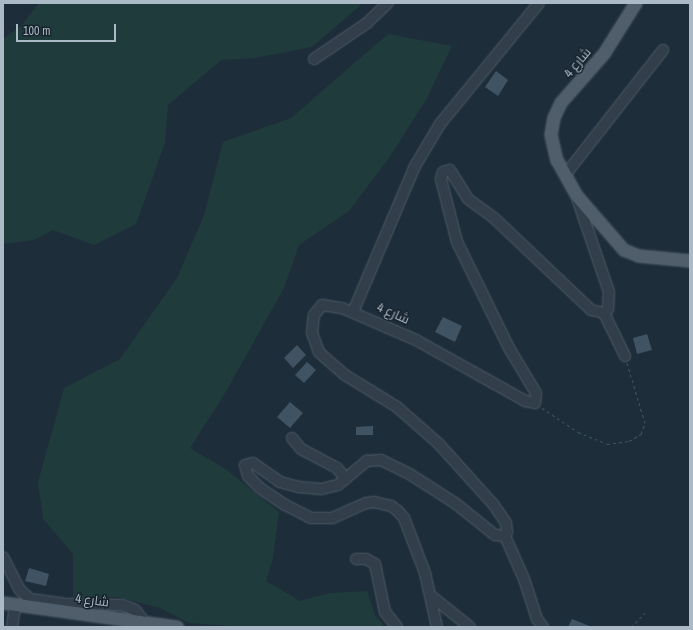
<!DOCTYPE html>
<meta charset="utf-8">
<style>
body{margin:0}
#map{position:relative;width:693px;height:630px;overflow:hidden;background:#1e2d3a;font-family:"Archivo Narrow",Cairo,sans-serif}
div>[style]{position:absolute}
.green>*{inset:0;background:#203b3b}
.building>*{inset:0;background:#405362}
.path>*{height:1px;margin-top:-0.5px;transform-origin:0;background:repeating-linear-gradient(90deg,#3e5757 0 3px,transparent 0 6px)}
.roads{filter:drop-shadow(0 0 1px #4f5c68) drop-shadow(0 0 1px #4f5c68)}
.minor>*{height:10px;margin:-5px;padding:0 5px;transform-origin:5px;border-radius:5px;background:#323f4a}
.major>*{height:12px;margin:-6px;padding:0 6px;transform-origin:6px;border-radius:6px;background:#4f5e6a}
span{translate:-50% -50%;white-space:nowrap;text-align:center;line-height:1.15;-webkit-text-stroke:3px #17242e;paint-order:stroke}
.street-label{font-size:13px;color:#acb9c7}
.frame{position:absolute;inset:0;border:4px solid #acb9c7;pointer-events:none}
.scale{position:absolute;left:16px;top:24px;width:100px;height:18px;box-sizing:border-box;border:2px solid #acb9c7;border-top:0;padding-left:5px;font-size:12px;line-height:14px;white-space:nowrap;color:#acb9c7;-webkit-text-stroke:3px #17242e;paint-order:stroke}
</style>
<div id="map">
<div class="green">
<div style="clip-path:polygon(39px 3px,363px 3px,312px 47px,255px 58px,221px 60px,168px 105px,165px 143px,136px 224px,94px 245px,53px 230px,34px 240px,3px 244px,3px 39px,21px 26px)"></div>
<div style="clip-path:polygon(388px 34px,452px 46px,426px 100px,389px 158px,349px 211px,299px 245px,284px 288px,224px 395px,190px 448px,224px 468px,279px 512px,273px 558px,266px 581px,300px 601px,330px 593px,367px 591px,375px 615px,385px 627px,248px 627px,189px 623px,160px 608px,117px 597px,73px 598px,73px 554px,43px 519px,38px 482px,64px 388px,120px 359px,177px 278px,204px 215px,223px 142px,291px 118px)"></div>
</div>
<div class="building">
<div style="clip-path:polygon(496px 71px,508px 80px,498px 96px,485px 87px)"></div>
<div style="clip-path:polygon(443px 317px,462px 326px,455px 342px,435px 332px)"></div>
<div style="clip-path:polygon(647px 334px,652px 350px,637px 354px,633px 338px)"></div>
<div style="clip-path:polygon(297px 345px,306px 355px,293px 368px,284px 358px)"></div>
<div style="clip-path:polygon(307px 362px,316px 370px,304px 383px,295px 375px)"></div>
<div style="clip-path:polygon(290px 402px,303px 413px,290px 428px,277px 417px)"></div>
<div style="clip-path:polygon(373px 426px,373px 435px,356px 435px,356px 427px)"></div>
<div style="clip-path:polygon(29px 568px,49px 574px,46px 586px,25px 581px)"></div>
<div style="clip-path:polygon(572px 619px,592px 627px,568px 627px)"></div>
</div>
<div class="path">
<div style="left:542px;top:408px;width:43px;rotate:33.7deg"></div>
<div style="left:578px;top:432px;width:31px;rotate:22deg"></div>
<div style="left:607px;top:444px;width:22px;rotate:-8deg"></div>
<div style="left:629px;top:441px;width:14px;rotate:-30deg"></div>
<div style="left:641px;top:434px;width:12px;rotate:-70deg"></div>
<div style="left:645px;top:423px;width:63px;rotate:-106.7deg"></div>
<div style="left:631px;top:627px;width:20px;rotate:-45deg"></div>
</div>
<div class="roads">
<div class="minor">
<div style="left:314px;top:59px;width:64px;rotate:-34.2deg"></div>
<div style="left:367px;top:23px;width:29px;rotate:-44deg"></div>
<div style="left:565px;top:175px;width:159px;rotate:-51.9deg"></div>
<div style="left:353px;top:312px;width:159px;rotate:-67deg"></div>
<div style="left:415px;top:166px;width:49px;rotate:-59.2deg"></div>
<div style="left:440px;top:124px;width:156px;rotate:-50.7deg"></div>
<div style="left:604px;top:313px;width:48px;rotate:64deg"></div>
<div style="left:292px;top:438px;width:14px;rotate:51deg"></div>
<div style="left:301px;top:449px;width:41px;rotate:27.8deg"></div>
<div style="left:337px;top:468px;width:14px;rotate:51deg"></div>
<div style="left:505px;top:536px;width:47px;rotate:66.2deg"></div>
<div style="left:524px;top:579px;width:42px;rotate:72deg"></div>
<div style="left:537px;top:619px;width:10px;rotate:53deg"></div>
<div style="left:3px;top:557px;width:37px;rotate:63deg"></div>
<div style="left:20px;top:590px;width:13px;rotate:42deg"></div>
<div style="left:30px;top:599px;width:34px;rotate:8deg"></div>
<div style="left:64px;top:604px;width:58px;rotate:1deg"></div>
<div style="left:122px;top:605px;width:14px;rotate:21deg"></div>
<div style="left:135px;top:610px;width:14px;rotate:51deg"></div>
<div style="left:356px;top:559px;width:10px"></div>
<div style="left:366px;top:559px;width:10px;rotate:29deg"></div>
<div style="left:375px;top:564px;width:49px;rotate:78.2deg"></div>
<div style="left:385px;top:612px;width:19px;rotate:51deg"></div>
<div style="left:430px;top:595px;width:51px;rotate:38.7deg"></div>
<div style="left:12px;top:627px;width:22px;rotate:-82deg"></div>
<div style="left:437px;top:627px;width:55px;rotate:-102.5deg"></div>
<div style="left:425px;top:573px;width:59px;rotate:-110.9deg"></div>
<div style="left:404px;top:518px;width:9px;rotate:-131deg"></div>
<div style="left:398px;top:511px;width:9px;rotate:-144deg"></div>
<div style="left:391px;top:506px;width:17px;rotate:-167deg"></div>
<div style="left:374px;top:502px;width:8px;rotate:173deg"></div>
<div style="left:366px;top:503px;width:36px;rotate:156deg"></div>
<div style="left:333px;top:518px;width:22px;rotate:180deg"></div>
<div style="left:311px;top:518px;width:29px;rotate:-153deg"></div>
<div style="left:285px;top:505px;width:30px;rotate:-146deg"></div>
<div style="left:260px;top:488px;width:17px;rotate:-135deg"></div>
<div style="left:248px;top:476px;width:11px;rotate:-105deg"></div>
<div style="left:245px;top:465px;width:8px;rotate:-14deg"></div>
<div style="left:253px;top:463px;width:33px;rotate:35deg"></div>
<div style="left:280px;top:482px;width:20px;rotate:15deg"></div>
<div style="left:299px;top:487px;width:22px;rotate:5deg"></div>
<div style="left:321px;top:489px;width:17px;rotate:-13deg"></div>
<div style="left:338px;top:485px;width:38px;rotate:-40deg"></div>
<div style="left:367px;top:461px;width:14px;rotate:-4deg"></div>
<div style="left:381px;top:460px;width:30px;rotate:26deg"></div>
<div style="left:408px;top:473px;width:56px;rotate:32.6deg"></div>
<div style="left:455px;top:503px;width:51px;rotate:38.7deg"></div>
<div style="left:495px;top:535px;width:10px;rotate:6deg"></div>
<div style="left:505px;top:536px;width:4px;rotate:-63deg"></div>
<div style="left:507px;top:532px;width:9px;rotate:-96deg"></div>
<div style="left:506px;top:523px;width:23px;rotate:-124deg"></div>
<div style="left:493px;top:504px;width:81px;rotate:-132deg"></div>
<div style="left:439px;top:444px;width:56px;rotate:-138.6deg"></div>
<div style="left:397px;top:407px;width:61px;rotate:-148.4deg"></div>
<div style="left:345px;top:375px;width:35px;rotate:-139deg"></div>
<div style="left:319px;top:352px;width:20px;rotate:-110deg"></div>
<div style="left:312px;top:333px;width:18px;rotate:-84deg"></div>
<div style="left:314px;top:315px;width:13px;rotate:-51deg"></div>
<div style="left:322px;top:305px;width:20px;rotate:9deg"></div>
<div style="left:342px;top:308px;width:81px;rotate:23.4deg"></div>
<div style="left:416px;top:340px;width:125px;rotate:29.2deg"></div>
<div style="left:525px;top:401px;width:10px;rotate:11deg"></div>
<div style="left:535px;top:403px;width:10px;rotate:-84deg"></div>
<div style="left:536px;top:393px;width:52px;rotate:-121deg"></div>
<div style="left:509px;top:348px;width:118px;rotate:-116.1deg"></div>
<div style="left:457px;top:242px;width:65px;rotate:-104.3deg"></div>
<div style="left:441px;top:179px;width:7px;rotate:-74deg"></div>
<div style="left:443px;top:172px;width:7px;rotate:-16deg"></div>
<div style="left:450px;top:170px;width:34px;rotate:58deg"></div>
<div style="left:468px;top:199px;width:32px;rotate:36deg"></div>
<div style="left:494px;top:218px;width:134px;rotate:43.5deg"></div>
<div style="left:591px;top:310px;width:13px;rotate:13deg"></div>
<div style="left:604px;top:313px;width:6px;rotate:-45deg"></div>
<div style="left:608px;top:309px;width:17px;rotate:-87deg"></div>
<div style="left:609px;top:292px;width:99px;rotate:-108.8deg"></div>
</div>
<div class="major">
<div style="left:636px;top:3px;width:60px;rotate:122.1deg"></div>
<div style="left:604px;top:54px;width:65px;rotate:131.3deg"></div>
<div style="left:561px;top:103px;width:17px;rotate:115deg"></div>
<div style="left:554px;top:118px;width:17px;rotate:100deg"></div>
<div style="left:551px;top:135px;width:26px;rotate:77deg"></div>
<div style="left:557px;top:160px;width:41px;rotate:60.9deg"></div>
<div style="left:577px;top:196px;width:72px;rotate:49deg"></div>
<div style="left:624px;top:250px;width:16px;rotate:22deg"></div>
<div style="left:639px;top:256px;width:51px;rotate:5.6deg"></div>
<div style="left:3px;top:603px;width:176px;rotate:7.9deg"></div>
</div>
</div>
<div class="street-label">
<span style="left:578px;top:63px;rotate:-50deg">شارع 4</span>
<span style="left:393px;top:314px;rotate:24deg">شارع 4</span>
<span style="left:92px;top:601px;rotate:7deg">شارع 4</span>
</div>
<div class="frame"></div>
<div class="scale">100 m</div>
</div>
